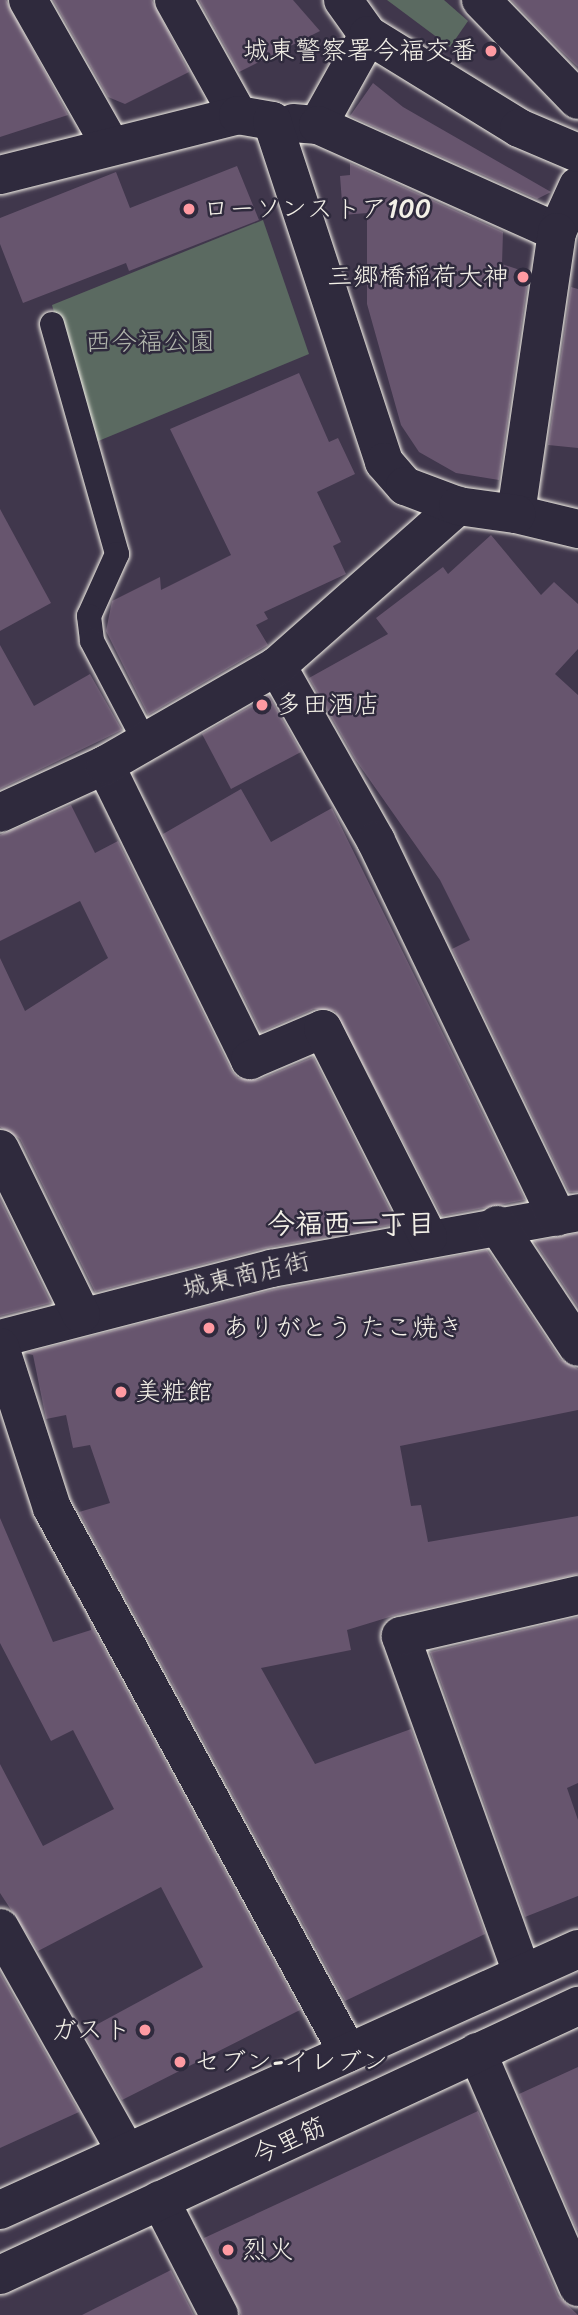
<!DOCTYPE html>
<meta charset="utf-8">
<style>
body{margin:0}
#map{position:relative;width:578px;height:2315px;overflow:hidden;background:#40374c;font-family:Sriracha,"Klee One",sans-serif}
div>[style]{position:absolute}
.green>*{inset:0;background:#5b6a61}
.building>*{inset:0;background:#67556e}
.roads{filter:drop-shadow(0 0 2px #f4f1e8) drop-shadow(0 0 2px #f4f1e8)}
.service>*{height:24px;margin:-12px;padding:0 12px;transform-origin:12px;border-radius:12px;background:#2f2a3d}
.pedestrian>*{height:37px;margin:-18.5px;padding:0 18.5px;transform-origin:18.5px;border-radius:18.5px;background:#2f2a3d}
.minor>*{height:38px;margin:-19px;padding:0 19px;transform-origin:19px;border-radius:19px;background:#2f2a3d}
.tertiary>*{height:38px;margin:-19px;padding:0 19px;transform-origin:19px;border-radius:19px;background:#2f2a3d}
.primary>*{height:38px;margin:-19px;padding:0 19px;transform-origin:19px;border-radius:19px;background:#2f2a3d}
.dots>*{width:19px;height:19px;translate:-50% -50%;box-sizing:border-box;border:4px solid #2f2a3d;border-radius:50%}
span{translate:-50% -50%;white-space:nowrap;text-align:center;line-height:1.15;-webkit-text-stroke:5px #2f2a3d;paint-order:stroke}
.poi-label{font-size:26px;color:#f4f1e8}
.right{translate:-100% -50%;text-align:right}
.left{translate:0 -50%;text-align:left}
.park-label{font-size:26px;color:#afb4ab}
.street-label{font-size:26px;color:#f4f1e8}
.neighbourhood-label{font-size:28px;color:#f4f1e8;font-weight:700}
</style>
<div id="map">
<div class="green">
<div style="clip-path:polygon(387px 0,444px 0,468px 21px,450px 47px)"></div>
<div style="clip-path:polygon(263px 220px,309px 354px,91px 444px,52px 305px)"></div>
</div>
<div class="building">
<div style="clip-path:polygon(0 0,6px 0,68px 115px,0 137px)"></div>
<div style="clip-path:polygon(53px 0,152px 0,189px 72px,125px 104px,108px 97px)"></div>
<div style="clip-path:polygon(199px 0,293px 0,320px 31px,239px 72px)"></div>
<div style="clip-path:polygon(511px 0,578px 0,578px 67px,560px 50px)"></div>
<div style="clip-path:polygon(373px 83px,403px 107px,551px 192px,537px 199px,350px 116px)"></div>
<div style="clip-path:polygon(350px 163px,503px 232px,502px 264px,529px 273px,499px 480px,456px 473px,419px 452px,401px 425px,367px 304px,367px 213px,343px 215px,340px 176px,350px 175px)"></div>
<div style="clip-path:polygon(237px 166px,259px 220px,129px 271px,126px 263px,23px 303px,0 244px,0 218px,116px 172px,130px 208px)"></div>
<div style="clip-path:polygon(571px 287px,578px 289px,578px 448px,548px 445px)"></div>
<div style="clip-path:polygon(299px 373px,329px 442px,338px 438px,355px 474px,317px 492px,341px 542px,333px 546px,346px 574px,264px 612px,268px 619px,256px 625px,268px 645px,148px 715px,106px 631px,112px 601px,160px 577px,161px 590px,231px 555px,170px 429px)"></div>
<div style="clip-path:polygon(0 509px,51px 603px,0 631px)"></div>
<div style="clip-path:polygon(491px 535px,541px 595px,554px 582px,578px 604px,578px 649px,555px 674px,578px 695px,578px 1192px,569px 1192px,452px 949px,470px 940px,440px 880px,355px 759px,309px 678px,388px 634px,376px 618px,443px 567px,448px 574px)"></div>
<div style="clip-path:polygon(0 645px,34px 706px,90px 674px,122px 730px,0 789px)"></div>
<div style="clip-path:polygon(269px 696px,301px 752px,231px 789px,202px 734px)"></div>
<div style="clip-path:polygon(241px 789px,271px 842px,332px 808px,525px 1200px,442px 1216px,335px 1011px,314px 1009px,261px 1032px,163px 834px)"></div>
<div style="clip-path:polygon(71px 805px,95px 853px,118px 841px,231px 1070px,238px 1078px,258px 1080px,313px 1057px,397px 1224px,266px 1248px,95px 1292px,20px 1139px,0 1127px,0 958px,25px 1011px,108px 958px,80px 901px,0 941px,0 835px)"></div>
<div style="clip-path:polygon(0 1199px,51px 1303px,0 1316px)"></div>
<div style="clip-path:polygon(578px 1233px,578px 1307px,534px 1241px)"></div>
<div style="clip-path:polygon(487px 1250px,560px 1359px,578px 1369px,578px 1410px,400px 1446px,411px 1506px,421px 1505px,428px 1542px,578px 1516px,578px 1574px,396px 1615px,347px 1630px,351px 1650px,261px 1668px,315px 1764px,411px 1729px,485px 1934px,345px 2001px,79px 1512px,110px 1503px,90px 1445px,73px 1448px,66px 1415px,46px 1419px,33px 1355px,25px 1353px,276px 1289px)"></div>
<div style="clip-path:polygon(0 1518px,53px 1642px,91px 1630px,90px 1623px,300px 2010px,122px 2100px,83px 2032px,203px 1967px,161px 1887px,38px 1951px,0 1893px,0 1764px,43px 1846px,114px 1809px,73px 1730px,51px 1741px,0 1643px)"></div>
<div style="clip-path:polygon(578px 1617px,578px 1783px,567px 1788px,578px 1820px,578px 1896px,525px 1917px,430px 1652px)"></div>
<div style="clip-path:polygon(0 1973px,79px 2112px,0 2148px)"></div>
<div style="clip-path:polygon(578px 2067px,578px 2230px,577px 2230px,519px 2094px)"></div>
<div style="clip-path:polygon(478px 2111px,558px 2296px,578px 2315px,241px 2315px,204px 2238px)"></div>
<div style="clip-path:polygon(171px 2270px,194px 2315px,82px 2315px)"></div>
</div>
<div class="roads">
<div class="service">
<div style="left:52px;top:324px;width:239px;rotate:74.2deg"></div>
<div style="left:117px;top:554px;width:68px;rotate:114.3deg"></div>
<div style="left:89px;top:616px;width:25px;rotate:83deg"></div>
<div style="left:92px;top:641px;width:110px;rotate:62.3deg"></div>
</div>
<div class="pedestrian">
<div style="left:0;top:1338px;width:280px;rotate:-14.5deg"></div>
<div style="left:271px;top:1268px;width:312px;rotate:-10.3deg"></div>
</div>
<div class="minor">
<div style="left:28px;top:0;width:168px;rotate:60.4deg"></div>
<div style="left:174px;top:0;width:132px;rotate:60.9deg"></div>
<div style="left:481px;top:0;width:139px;rotate:45.9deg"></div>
<div style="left:293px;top:123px;width:25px;rotate:5deg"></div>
<div style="left:318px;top:125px;width:103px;rotate:-60.9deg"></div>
<div style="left:318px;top:125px;width:262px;rotate:24.1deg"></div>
<div style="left:578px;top:186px;width:51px;rotate:114.5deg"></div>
<div style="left:557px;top:232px;width:285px;rotate:98.3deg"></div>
<div style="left:516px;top:514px;width:64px;rotate:13.6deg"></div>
<div style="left:277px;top:666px;width:201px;rotate:60.5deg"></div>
<div style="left:376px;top:841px;width:417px;rotate:64.3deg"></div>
<div style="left:105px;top:765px;width:329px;rotate:63.8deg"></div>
<div style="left:250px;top:1060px;width:79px;rotate:-23deg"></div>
<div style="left:323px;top:1029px;width:233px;rotate:63.2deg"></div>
<div style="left:0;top:813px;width:115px;rotate:-24.6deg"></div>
<div style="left:105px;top:765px;width:198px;rotate:-29.9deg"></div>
<div style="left:277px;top:666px;width:242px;rotate:-41.5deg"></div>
<div style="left:0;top:1149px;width:184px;rotate:63.9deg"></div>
<div style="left:497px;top:1225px;width:146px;rotate:56.4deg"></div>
<div style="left:0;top:1347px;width:169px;rotate:72.1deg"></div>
<div style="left:52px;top:1508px;width:620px;rotate:61.49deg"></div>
<div style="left:0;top:1928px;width:257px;rotate:60.6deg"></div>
<div style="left:522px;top:1973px;width:358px;rotate:-109.8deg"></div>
<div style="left:401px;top:1636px;width:182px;rotate:-13deg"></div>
<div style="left:477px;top:2052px;width:256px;rotate:66.7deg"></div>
<div style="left:160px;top:2200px;width:129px;rotate:62.8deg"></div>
</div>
<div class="tertiary">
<div style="left:343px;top:0;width:43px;rotate:54.5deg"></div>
<div style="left:368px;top:35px;width:177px;rotate:31.6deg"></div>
<div style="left:519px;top:128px;width:64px;rotate:23deg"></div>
<div style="left:0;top:175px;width:245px;rotate:-14.1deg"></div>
<div style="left:238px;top:115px;width:35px;rotate:10deg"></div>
<div style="left:272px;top:121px;width:359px;rotate:71.8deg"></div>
<div style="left:384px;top:462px;width:32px;rotate:49deg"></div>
<div style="left:405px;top:486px;width:57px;rotate:20.7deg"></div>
<div style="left:458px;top:506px;width:59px;rotate:7.9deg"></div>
</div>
<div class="primary">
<div style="left:0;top:2210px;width:634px;rotate:-24.3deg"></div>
<div style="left:0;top:2275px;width:638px;rotate:-24.96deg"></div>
</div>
</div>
<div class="dots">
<div style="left:491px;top:51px;background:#ff9aa2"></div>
<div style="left:189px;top:209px;background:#ff9aa2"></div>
<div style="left:523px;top:277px;background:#ff9aa2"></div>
<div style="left:262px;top:705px;background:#ff9aa2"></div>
<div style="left:209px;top:1328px;background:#ff9aa2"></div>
<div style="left:121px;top:1392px;background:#ff9aa2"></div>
<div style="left:145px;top:2030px;background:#ff9aa2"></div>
<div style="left:180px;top:2062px;background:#ff9aa2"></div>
<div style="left:228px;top:2250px;background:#ff9aa2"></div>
</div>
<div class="poi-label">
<span class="right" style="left:477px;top:51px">城東警察署今福交番</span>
<span class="left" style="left:203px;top:209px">ローソンストア100</span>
<span class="right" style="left:509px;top:277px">三郷橋稲荷大神</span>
<span class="left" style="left:276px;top:705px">多田酒店</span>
<span class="left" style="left:223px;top:1328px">ありがとう たこ焼き</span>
<span class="left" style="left:135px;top:1392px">美粧館</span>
<span class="right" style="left:131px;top:2030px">ガスト</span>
<span class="left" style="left:194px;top:2062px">セブン-イレブン</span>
<span class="left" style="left:242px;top:2250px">烈火</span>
</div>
<div class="park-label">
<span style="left:150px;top:342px">西今福公園</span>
</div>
<div class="street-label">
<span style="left:246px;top:1275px;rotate:-13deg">城東商店街</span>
<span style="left:289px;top:2141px;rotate:-24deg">今里筋</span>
</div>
<div class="neighbourhood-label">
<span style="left:351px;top:1224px">今福西一丁目</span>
</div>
</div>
